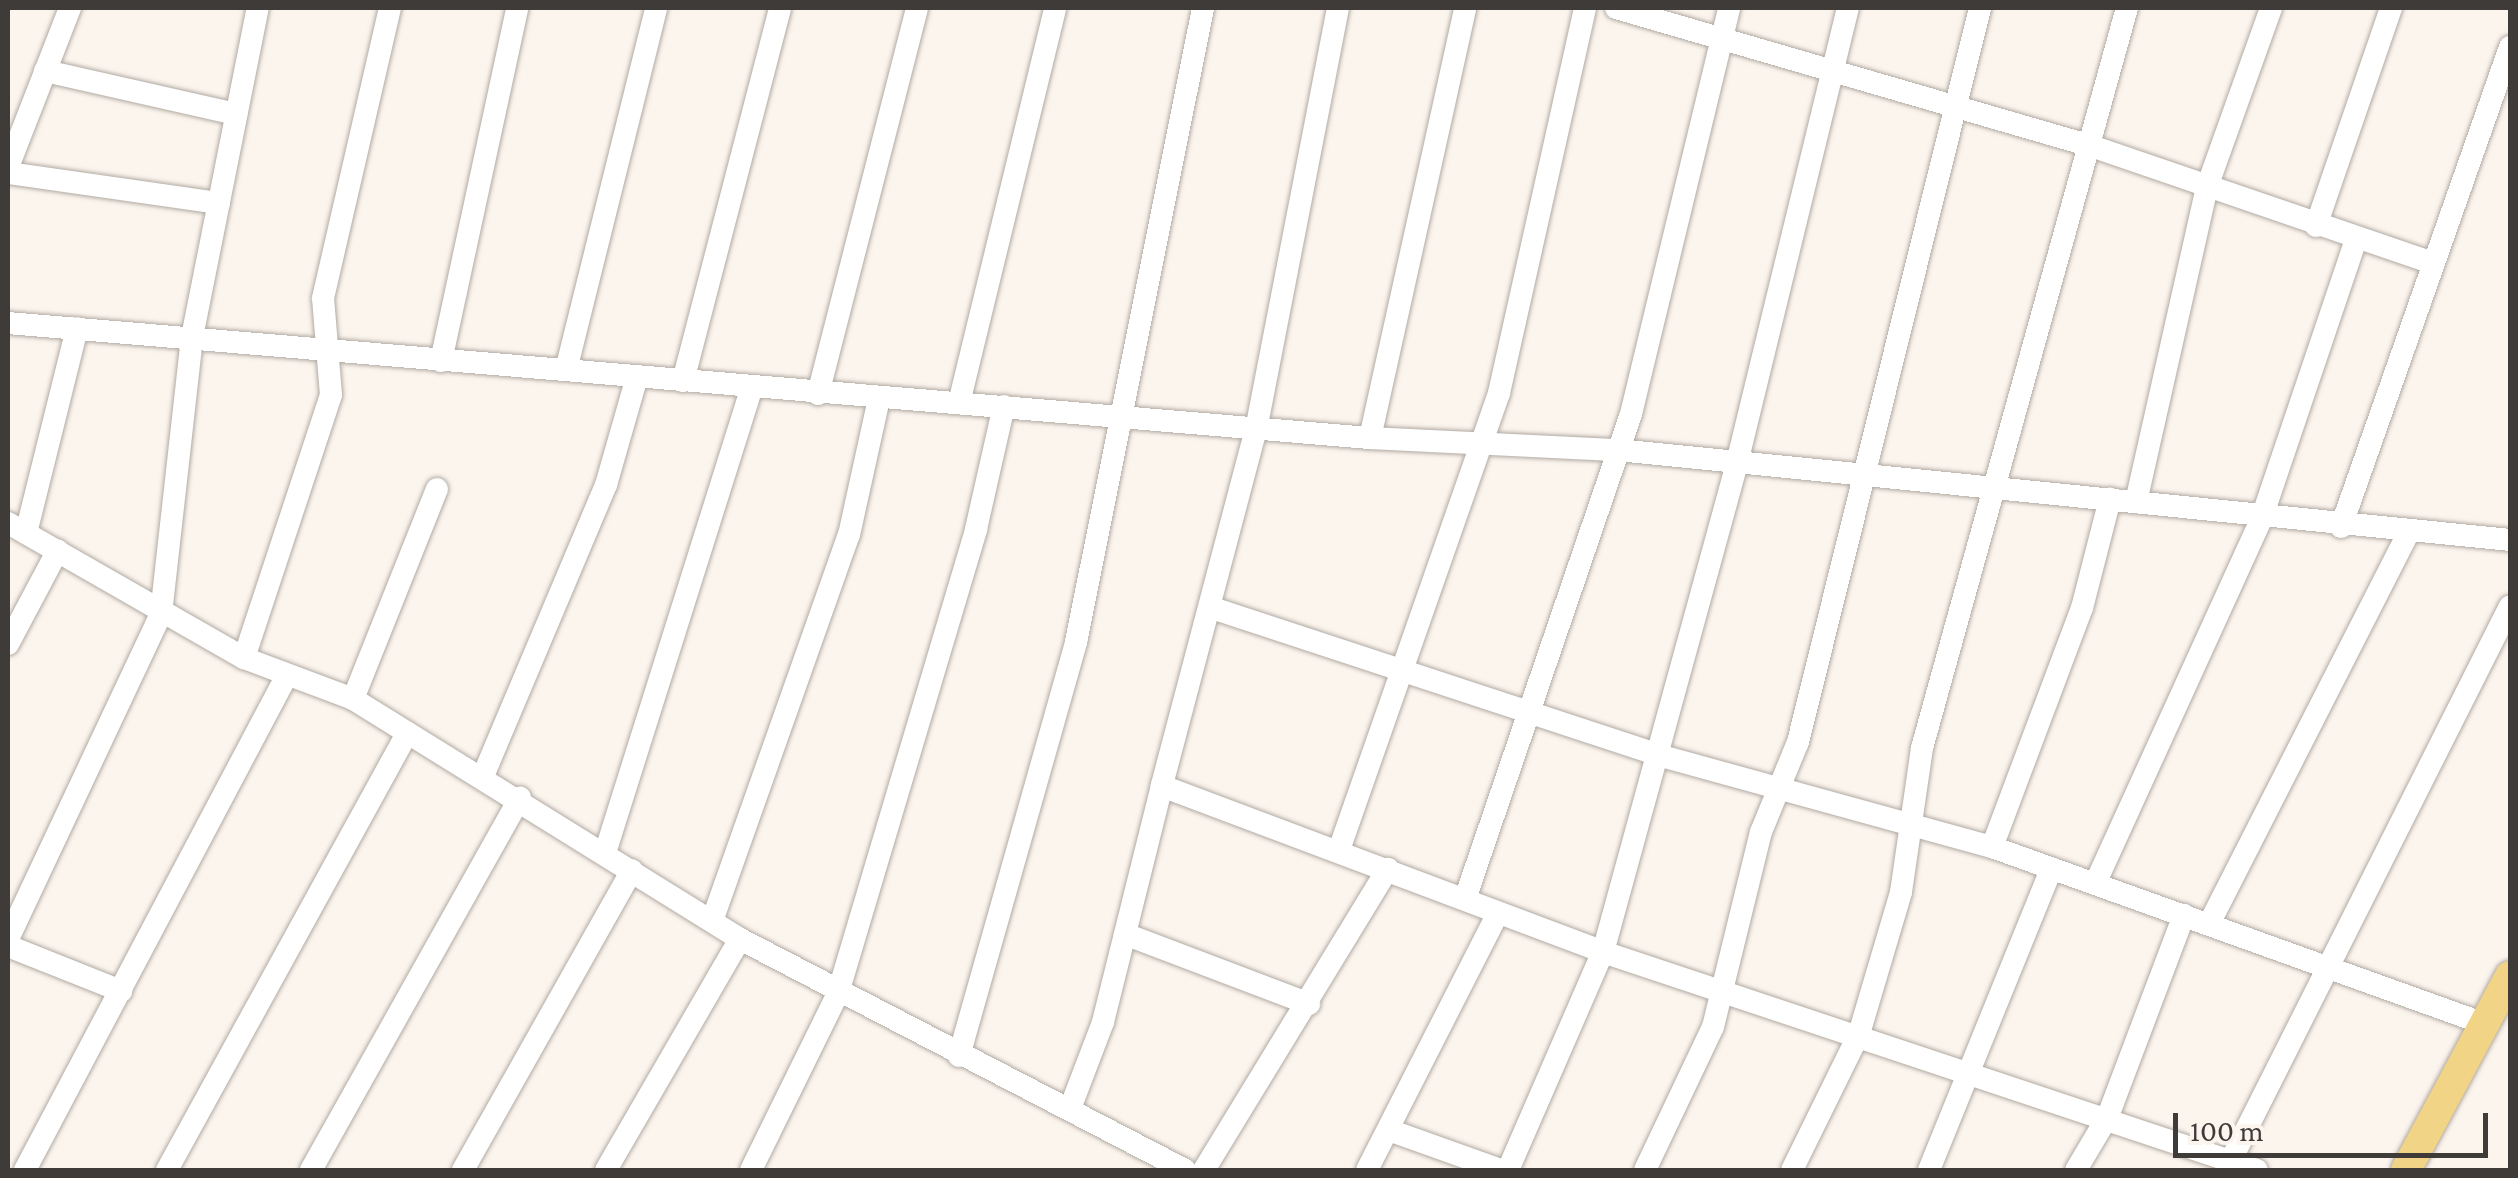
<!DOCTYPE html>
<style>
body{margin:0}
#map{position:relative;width:2518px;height:1178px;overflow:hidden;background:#fcf5ee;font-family:"Crimson Pro",serif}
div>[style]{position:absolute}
.roads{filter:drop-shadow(0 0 2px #b1aaa3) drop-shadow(0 0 2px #b1aaa3)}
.minor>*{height:22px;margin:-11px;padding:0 11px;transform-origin:11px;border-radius:11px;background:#fff}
.major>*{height:30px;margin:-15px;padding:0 15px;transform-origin:15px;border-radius:15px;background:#f1d486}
span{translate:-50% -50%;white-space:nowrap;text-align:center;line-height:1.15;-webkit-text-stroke:10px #fcf5ee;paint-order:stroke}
.frame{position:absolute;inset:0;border:10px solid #3e3b38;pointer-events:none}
.scale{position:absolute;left:2173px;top:1113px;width:315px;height:45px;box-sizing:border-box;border:5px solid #3e3b38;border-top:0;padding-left:12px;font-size:30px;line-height:35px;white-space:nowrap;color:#3e3b38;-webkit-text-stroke:8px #fcf5ee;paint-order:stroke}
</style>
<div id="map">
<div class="roads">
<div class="minor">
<div style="left:1338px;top:8px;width:429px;rotate:101deg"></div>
<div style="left:1256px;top:429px;width:369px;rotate:104.8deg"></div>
<div style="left:1162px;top:786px;width:471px;rotate:20.6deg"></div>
<div style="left:1603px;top:952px;width:689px;rotate:18.43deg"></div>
<div style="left:1616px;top:8px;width:495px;rotate:16.2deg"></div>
<div style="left:2091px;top:146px;width:358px;rotate:18.9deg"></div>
<div style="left:45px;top:71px;width:196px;rotate:12.7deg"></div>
<div style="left:8px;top:167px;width:171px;rotate:-68.7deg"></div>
<div style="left:8px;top:173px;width:213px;rotate:8.1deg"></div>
<div style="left:2316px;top:226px;width:231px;rotate:-71deg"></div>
<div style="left:8px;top:323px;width:1367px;rotate:4.83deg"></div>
<div style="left:1370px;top:438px;width:248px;rotate:2.8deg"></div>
<div style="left:1618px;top:450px;width:897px;rotate:5.76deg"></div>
<div style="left:441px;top:361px;width:361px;rotate:-77.8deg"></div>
<div style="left:566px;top:370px;width:373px;rotate:-76deg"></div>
<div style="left:683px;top:381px;width:385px;rotate:-75.4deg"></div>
<div style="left:818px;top:394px;width:398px;rotate:-75.6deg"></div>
<div style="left:959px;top:403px;width:406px;rotate:-76.3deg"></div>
<div style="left:1370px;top:438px;width:440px;rotate:-77.5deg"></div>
<div style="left:2136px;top:502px;width:323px;rotate:-77.3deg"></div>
<div style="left:2207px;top:187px;width:190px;rotate:-70.3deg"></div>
<div style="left:8px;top:523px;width:272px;rotate:29.8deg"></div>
<div style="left:244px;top:658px;width:116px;rotate:20.6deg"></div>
<div style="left:353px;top:699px;width:455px;rotate:31.8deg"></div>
<div style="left:740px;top:939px;width:501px;rotate:27.43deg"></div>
<div style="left:2341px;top:527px;width:509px;rotate:-70.6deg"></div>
<div style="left:26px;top:533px;width:211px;rotate:-76deg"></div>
<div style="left:1215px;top:609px;width:466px;rotate:18.2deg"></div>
<div style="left:1658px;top:755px;width:346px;rotate:15.4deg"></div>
<div style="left:1992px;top:847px;width:524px;rotate:19.75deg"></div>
<div style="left:8px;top:644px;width:106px;rotate:-62deg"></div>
<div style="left:244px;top:658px;width:277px;rotate:-71.7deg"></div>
<div style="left:331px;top:395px;width:97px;rotate:-94.7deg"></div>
<div style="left:323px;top:298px;width:298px;rotate:-77deg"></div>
<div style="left:353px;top:699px;width:226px;rotate:-68.2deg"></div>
<div style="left:483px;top:776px;width:316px;rotate:-67.1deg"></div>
<div style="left:606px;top:485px;width:112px;rotate:-74deg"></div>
<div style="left:1992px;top:847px;width:255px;rotate:-69.4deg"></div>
<div style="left:2082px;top:608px;width:113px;rotate:-75.6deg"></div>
<div style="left:1339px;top:850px;width:484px;rotate:-70.7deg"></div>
<div style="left:1499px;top:393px;width:394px;rotate:-77.4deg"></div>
<div style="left:605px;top:853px;width:489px;rotate:-72.5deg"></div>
<div style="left:2095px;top:884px;width:400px;rotate:-65.5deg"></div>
<div style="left:2261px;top:520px;width:296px;rotate:-71.3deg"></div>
<div style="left:1465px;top:899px;width:513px;rotate:-71.11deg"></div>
<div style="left:1631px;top:414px;width:418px;rotate:-76.4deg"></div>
<div style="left:712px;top:921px;width:410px;rotate:-70.5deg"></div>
<div style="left:849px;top:535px;width:140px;rotate:-77.6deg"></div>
<div style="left:2209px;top:924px;width:440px;rotate:-63deg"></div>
<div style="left:1125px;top:934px;width:197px;rotate:20.8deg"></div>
<div style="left:8px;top:939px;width:359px;rotate:-64.8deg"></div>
<div style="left:161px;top:614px;width:279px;rotate:-83.6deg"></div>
<div style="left:192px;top:337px;width:336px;rotate:-78.7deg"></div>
<div style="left:8px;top:946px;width:122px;rotate:21.7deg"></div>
<div style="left:959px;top:1056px;width:430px;rotate:-74.2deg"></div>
<div style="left:1076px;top:642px;width:647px;rotate:-78.67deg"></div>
<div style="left:1071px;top:1106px;width:90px;rotate:-69.1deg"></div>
<div style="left:1103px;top:1022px;width:243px;rotate:-76deg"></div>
<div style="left:1389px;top:1130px;width:119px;rotate:19.7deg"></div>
<div style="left:25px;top:1170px;width:560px;rotate:-62.11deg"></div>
<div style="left:167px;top:1170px;width:499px;rotate:-61.2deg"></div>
<div style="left:311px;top:1170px;width:427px;rotate:-60.7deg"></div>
<div style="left:463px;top:1170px;width:344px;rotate:-60.6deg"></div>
<div style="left:606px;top:1170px;width:267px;rotate:-59.9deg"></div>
<div style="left:751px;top:1170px;width:197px;rotate:-63.8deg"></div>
<div style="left:838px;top:993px;width:484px;rotate:-73.4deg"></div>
<div style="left:976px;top:529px;width:126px;rotate:-77.2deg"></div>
<div style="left:1204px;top:1170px;width:353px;rotate:-58.6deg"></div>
<div style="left:1367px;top:1170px;width:288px;rotate:-63deg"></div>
<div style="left:1508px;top:1170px;width:238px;rotate:-66.5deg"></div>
<div style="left:1603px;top:952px;width:503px;rotate:-74.66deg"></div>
<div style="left:1736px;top:467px;width:472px;rotate:-76.3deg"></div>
<div style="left:1645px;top:1170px;width:158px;rotate:-64.6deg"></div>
<div style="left:1713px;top:1027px;width:201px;rotate:-76.2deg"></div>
<div style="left:1761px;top:832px;width:97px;rotate:-67.7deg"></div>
<div style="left:1798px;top:742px;width:756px;rotate:-76.07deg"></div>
<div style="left:1792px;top:1170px;width:152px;rotate:-63.8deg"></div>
<div style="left:1859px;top:1034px;width:148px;rotate:-73.5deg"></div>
<div style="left:1901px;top:892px;width:146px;rotate:-81.7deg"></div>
<div style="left:1922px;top:748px;width:768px;rotate:-74.52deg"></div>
<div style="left:1929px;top:1170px;width:324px;rotate:-67.9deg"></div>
<div style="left:2076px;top:1170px;width:63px;rotate:-59.3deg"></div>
<div style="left:2108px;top:1116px;width:215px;rotate:-69.3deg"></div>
<div style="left:2226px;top:1170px;width:631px;rotate:-63.27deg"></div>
</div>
<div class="major">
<div style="left:2406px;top:1170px;width:220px;rotate:-61.8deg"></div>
</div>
</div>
<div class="frame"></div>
<div class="scale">100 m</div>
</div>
